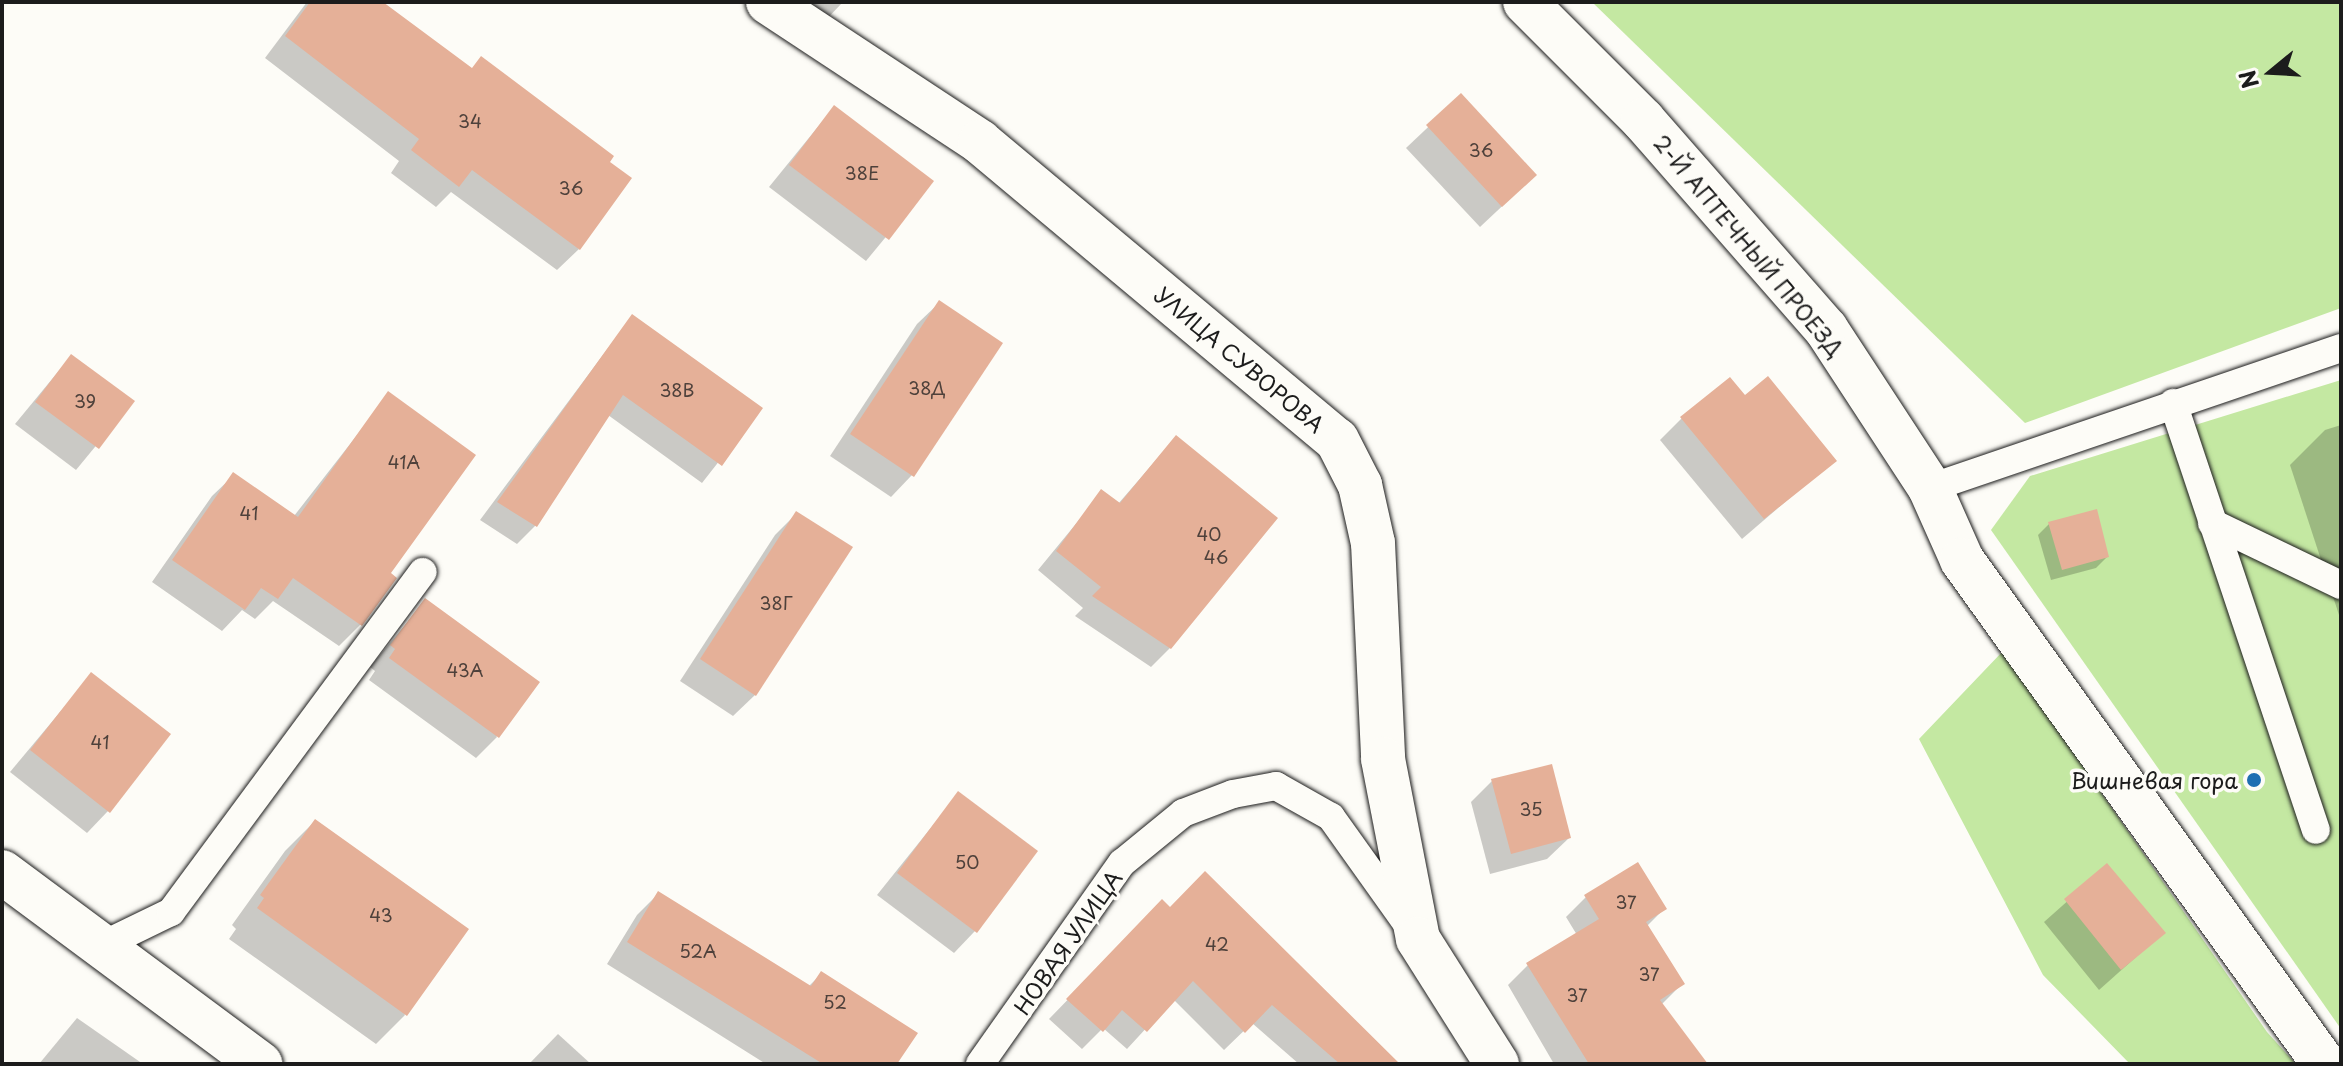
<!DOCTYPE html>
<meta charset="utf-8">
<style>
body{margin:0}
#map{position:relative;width:2343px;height:1066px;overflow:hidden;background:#fdfcf7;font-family:"Playpen Sans",sans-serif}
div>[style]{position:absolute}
.green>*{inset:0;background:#c4e8a2}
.shadow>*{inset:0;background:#0003}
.building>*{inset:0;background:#e5b098}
.roads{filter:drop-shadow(0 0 2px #1c1c1c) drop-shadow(0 0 2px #1c1c1c)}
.lane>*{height:28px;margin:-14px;padding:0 14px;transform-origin:14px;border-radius:14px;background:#fdfcf7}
.street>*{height:44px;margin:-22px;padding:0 22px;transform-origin:22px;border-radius:22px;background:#fdfcf7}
.dots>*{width:22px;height:22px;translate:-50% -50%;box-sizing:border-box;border:4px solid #fdfcf7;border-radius:50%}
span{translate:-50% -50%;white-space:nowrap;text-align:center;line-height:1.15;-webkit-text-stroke:7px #fdfcf7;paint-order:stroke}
.number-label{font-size:18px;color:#4e413b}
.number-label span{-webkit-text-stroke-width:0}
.street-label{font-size:22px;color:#1c1c1c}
.poi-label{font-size:22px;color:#1c1c1c}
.right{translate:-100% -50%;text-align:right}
.frame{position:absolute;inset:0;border:4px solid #1c1c1c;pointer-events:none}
.north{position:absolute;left:2231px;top:32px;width:80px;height:80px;-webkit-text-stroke:6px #fdfcf7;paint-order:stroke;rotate:252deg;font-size:22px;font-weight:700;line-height:32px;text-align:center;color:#1c1c1c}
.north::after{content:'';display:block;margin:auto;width:28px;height:36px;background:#1c1c1c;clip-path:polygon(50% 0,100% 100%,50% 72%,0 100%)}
</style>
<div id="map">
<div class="green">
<div style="clip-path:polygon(1592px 2px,2341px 2px,2341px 308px,2025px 423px)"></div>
<div style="clip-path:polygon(2341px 380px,2341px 1029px,1991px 530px,2030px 476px)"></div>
<div style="clip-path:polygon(2003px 651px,2267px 1032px,2296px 1064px,2130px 1064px,2043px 975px,1919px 739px)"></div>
</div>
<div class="shadow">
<div style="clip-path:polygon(307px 2px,380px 2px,579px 249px,557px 270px,451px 192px,436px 207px,391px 173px,399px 161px,265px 58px)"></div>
<div style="clip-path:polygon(796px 2px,843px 2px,822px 24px)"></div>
<div style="clip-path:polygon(1461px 96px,1513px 196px,1480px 227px,1406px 148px)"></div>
<div style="clip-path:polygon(834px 107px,932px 181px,866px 261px,769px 187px)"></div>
<div style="clip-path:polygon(939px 303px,912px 475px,891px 497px,830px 456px,917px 324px)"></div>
<div style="clip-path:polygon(632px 316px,760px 409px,702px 483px,608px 415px,535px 526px,517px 544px,480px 520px)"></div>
<div style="clip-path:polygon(71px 356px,132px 402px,76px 470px,15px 424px)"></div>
<div style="clip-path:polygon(389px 394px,388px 573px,360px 625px,339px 646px,273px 601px,255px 619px,242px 610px,222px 631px,152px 582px,212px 496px,234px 475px,294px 516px)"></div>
<div style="clip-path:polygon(1744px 398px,1834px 460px,1742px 539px,1660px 440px,1682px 418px)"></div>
<div style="clip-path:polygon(2341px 425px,2341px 618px,2340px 618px,2290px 465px,2325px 430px)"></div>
<div style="clip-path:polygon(1176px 437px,1170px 648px,1151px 667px,1075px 616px,1083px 608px,1038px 570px,1102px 492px,1118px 504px)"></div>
<div style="clip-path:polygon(797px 513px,755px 695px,733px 716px,680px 681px,775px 535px)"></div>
<div style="clip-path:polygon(2049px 524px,2107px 557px,2096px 568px,2051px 580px,2038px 535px)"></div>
<div style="clip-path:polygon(425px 601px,497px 737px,476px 758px,369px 680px,375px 671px,370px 667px)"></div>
<div style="clip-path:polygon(91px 675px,108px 811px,87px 833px,10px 772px)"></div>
<div style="clip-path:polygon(1492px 781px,1569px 838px,1547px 859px,1490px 874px,1471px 802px)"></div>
<div style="clip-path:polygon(958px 794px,975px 931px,954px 953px,877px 895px)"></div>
<div style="clip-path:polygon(315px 821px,405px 1015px,376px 1044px,229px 939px,236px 929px,232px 925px,285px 851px)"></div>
<div style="clip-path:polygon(2107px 866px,2163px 933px,2099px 990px,2044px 922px)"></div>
<div style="clip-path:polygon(658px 894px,808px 987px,821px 974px,895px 1064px,766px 1064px,607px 964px,637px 915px)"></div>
<div style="clip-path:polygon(1586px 897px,1665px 908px,1646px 927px,1682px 984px,1661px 1005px,1676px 1064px,1554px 1064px,1508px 985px,1528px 965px,1577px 935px,1566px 917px)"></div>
<div style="clip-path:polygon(1144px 921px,1397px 1064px,1299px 1064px,1252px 1023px,1224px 1050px,1173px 999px,1127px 1049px,1103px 1028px,1082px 1049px,1049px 1019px)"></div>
<div style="clip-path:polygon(77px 1018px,143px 1064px,39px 1064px)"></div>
<div style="clip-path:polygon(558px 1034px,591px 1064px,529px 1064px)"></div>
</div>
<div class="building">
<div style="clip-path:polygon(310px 2px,383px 2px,472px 68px,481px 56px,614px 156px,610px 162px,632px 178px,580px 250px,472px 170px,459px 187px,411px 150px,419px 139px,285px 36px)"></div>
<div style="clip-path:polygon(1461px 93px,1537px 175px,1502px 207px,1426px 125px)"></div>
<div style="clip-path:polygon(834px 105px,934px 181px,889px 240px,789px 165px)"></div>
<div style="clip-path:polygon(939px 300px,1003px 343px,914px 477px,850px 434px)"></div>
<div style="clip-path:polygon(632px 314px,763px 408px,722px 466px,623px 395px,537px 527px,497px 502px)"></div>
<div style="clip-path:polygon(71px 354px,135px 401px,99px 449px,35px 402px)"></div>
<div style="clip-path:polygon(1768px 376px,1837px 461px,1764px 519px,1680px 417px,1730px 377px,1745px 395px)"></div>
<div style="clip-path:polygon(388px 391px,476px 455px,391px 573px,397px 578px,362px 626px,293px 578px,278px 599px,261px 588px,245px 610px,172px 560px,233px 472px,298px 517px)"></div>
<div style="clip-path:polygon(1176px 435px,1278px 518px,1171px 649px,1092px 596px,1101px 587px,1056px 551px,1101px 489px,1120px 503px)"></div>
<div style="clip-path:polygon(2097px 509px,2109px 557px,2062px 570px,2048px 522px)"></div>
<div style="clip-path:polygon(796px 511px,853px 547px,756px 696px,700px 659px)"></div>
<div style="clip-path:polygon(425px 598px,540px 682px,499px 738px,389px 658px,395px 649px,390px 645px)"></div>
<div style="clip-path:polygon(91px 672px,171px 734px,110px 813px,30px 750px)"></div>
<div style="clip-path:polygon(1552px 764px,1571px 838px,1511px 854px,1491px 779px)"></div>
<div style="clip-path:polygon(958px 791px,1038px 851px,977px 933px,897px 873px)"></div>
<div style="clip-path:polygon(315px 819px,469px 929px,407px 1016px,257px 908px,264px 898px,260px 895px)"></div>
<div style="clip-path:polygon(1638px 862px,1667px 909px,1646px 922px,1685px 984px,1660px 1000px,1708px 1064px,1589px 1064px,1526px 963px,1599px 919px,1584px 895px)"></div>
<div style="clip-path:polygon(2107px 863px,2166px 933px,2121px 970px,2064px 899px)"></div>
<div style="clip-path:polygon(1205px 871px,1400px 1064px,1340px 1064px,1272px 1005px,1245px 1033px,1193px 981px,1147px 1032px,1122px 1010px,1103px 1032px,1066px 999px,1162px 899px,1170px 907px)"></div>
<div style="clip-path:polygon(658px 891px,811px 986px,821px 971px,918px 1033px,897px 1064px,823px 1064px,627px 942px)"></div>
</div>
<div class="roads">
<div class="lane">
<div style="left:2173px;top:403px;width:450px;rotate:71.5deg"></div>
<div style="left:1930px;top:488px;width:434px;rotate:-18.8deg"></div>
<div style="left:2212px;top:523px;width:143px;rotate:25.7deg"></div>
<div style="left:105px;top:944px;width:73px;rotate:-25.9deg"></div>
<div style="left:171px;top:912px;width:423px;rotate:-53.5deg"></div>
<div style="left:980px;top:1064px;width:246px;rotate:-54.8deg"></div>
<div style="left:1122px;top:863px;width:79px;rotate:-39.3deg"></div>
<div style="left:1183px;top:813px;width:53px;rotate:-20.8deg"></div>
<div style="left:1233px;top:794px;width:44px;rotate:-10.5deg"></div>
<div style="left:1276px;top:786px;width:63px;rotate:29.4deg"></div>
<div style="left:1331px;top:817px;width:138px;rotate:54.5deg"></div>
</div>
<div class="street">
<div style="left:768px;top:2px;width:254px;rotate:33.4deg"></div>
<div style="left:980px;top:142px;width:465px;rotate:39.9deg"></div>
<div style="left:1337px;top:440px;width:51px;rotate:62.9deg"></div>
<div style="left:1360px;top:485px;width:59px;rotate:77.4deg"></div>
<div style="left:1373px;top:543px;width:216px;rotate:87.3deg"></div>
<div style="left:1383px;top:759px;width:183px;rotate:79deg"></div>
<div style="left:1418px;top:939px;width:148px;rotate:57.7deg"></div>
<div style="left:1525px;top:2px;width:167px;rotate:45deg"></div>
<div style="left:1643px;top:120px;width:278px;rotate:48.8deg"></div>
<div style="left:1826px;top:329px;width:190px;rotate:56.8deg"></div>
<div style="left:1930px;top:488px;width:79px;rotate:66deg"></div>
<div style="left:1962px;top:560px;width:621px;rotate:54.31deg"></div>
<div style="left:2px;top:872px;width:322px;rotate:36.6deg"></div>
</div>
</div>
<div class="dots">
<div style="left:2254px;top:780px;background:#1f6fb2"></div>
</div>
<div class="number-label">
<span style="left:470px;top:121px">34</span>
<span style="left:1481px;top:150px">36</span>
<span style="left:862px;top:173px">38Е</span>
<span style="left:571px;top:188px">36</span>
<span style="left:927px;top:388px">38Д</span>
<span style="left:677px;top:390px">38В</span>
<span style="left:85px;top:401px">39</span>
<span style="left:404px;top:462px">41А</span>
<span style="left:249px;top:513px">41</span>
<span style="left:1209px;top:534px">40</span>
<span style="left:1216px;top:557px">46</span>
<span style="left:776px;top:603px">38Г</span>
<span style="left:465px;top:670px">43А</span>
<span style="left:100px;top:742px">41</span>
<span style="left:1531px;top:809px">35</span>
<span style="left:967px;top:862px">50</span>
<span style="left:1626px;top:902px">37</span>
<span style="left:381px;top:915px">43</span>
<span style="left:1217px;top:944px">42</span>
<span style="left:698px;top:951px">52А</span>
<span style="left:1649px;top:974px">37</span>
<span style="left:1577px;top:995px">37</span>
<span style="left:835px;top:1002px">52</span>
</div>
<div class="street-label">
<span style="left:1749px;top:245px;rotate:50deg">2-Й АПТЕЧНЫЙ ПРОЕЗД</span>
<span style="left:1240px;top:359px;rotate:40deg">УЛИЦА СУВОРОВА</span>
<span style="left:1067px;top:942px;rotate:-55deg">НОВАЯ УЛИЦА</span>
</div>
<div class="poi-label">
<span class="right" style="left:2238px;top:780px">Вишневая гора</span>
</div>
<div class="frame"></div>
<div class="north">N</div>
</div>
